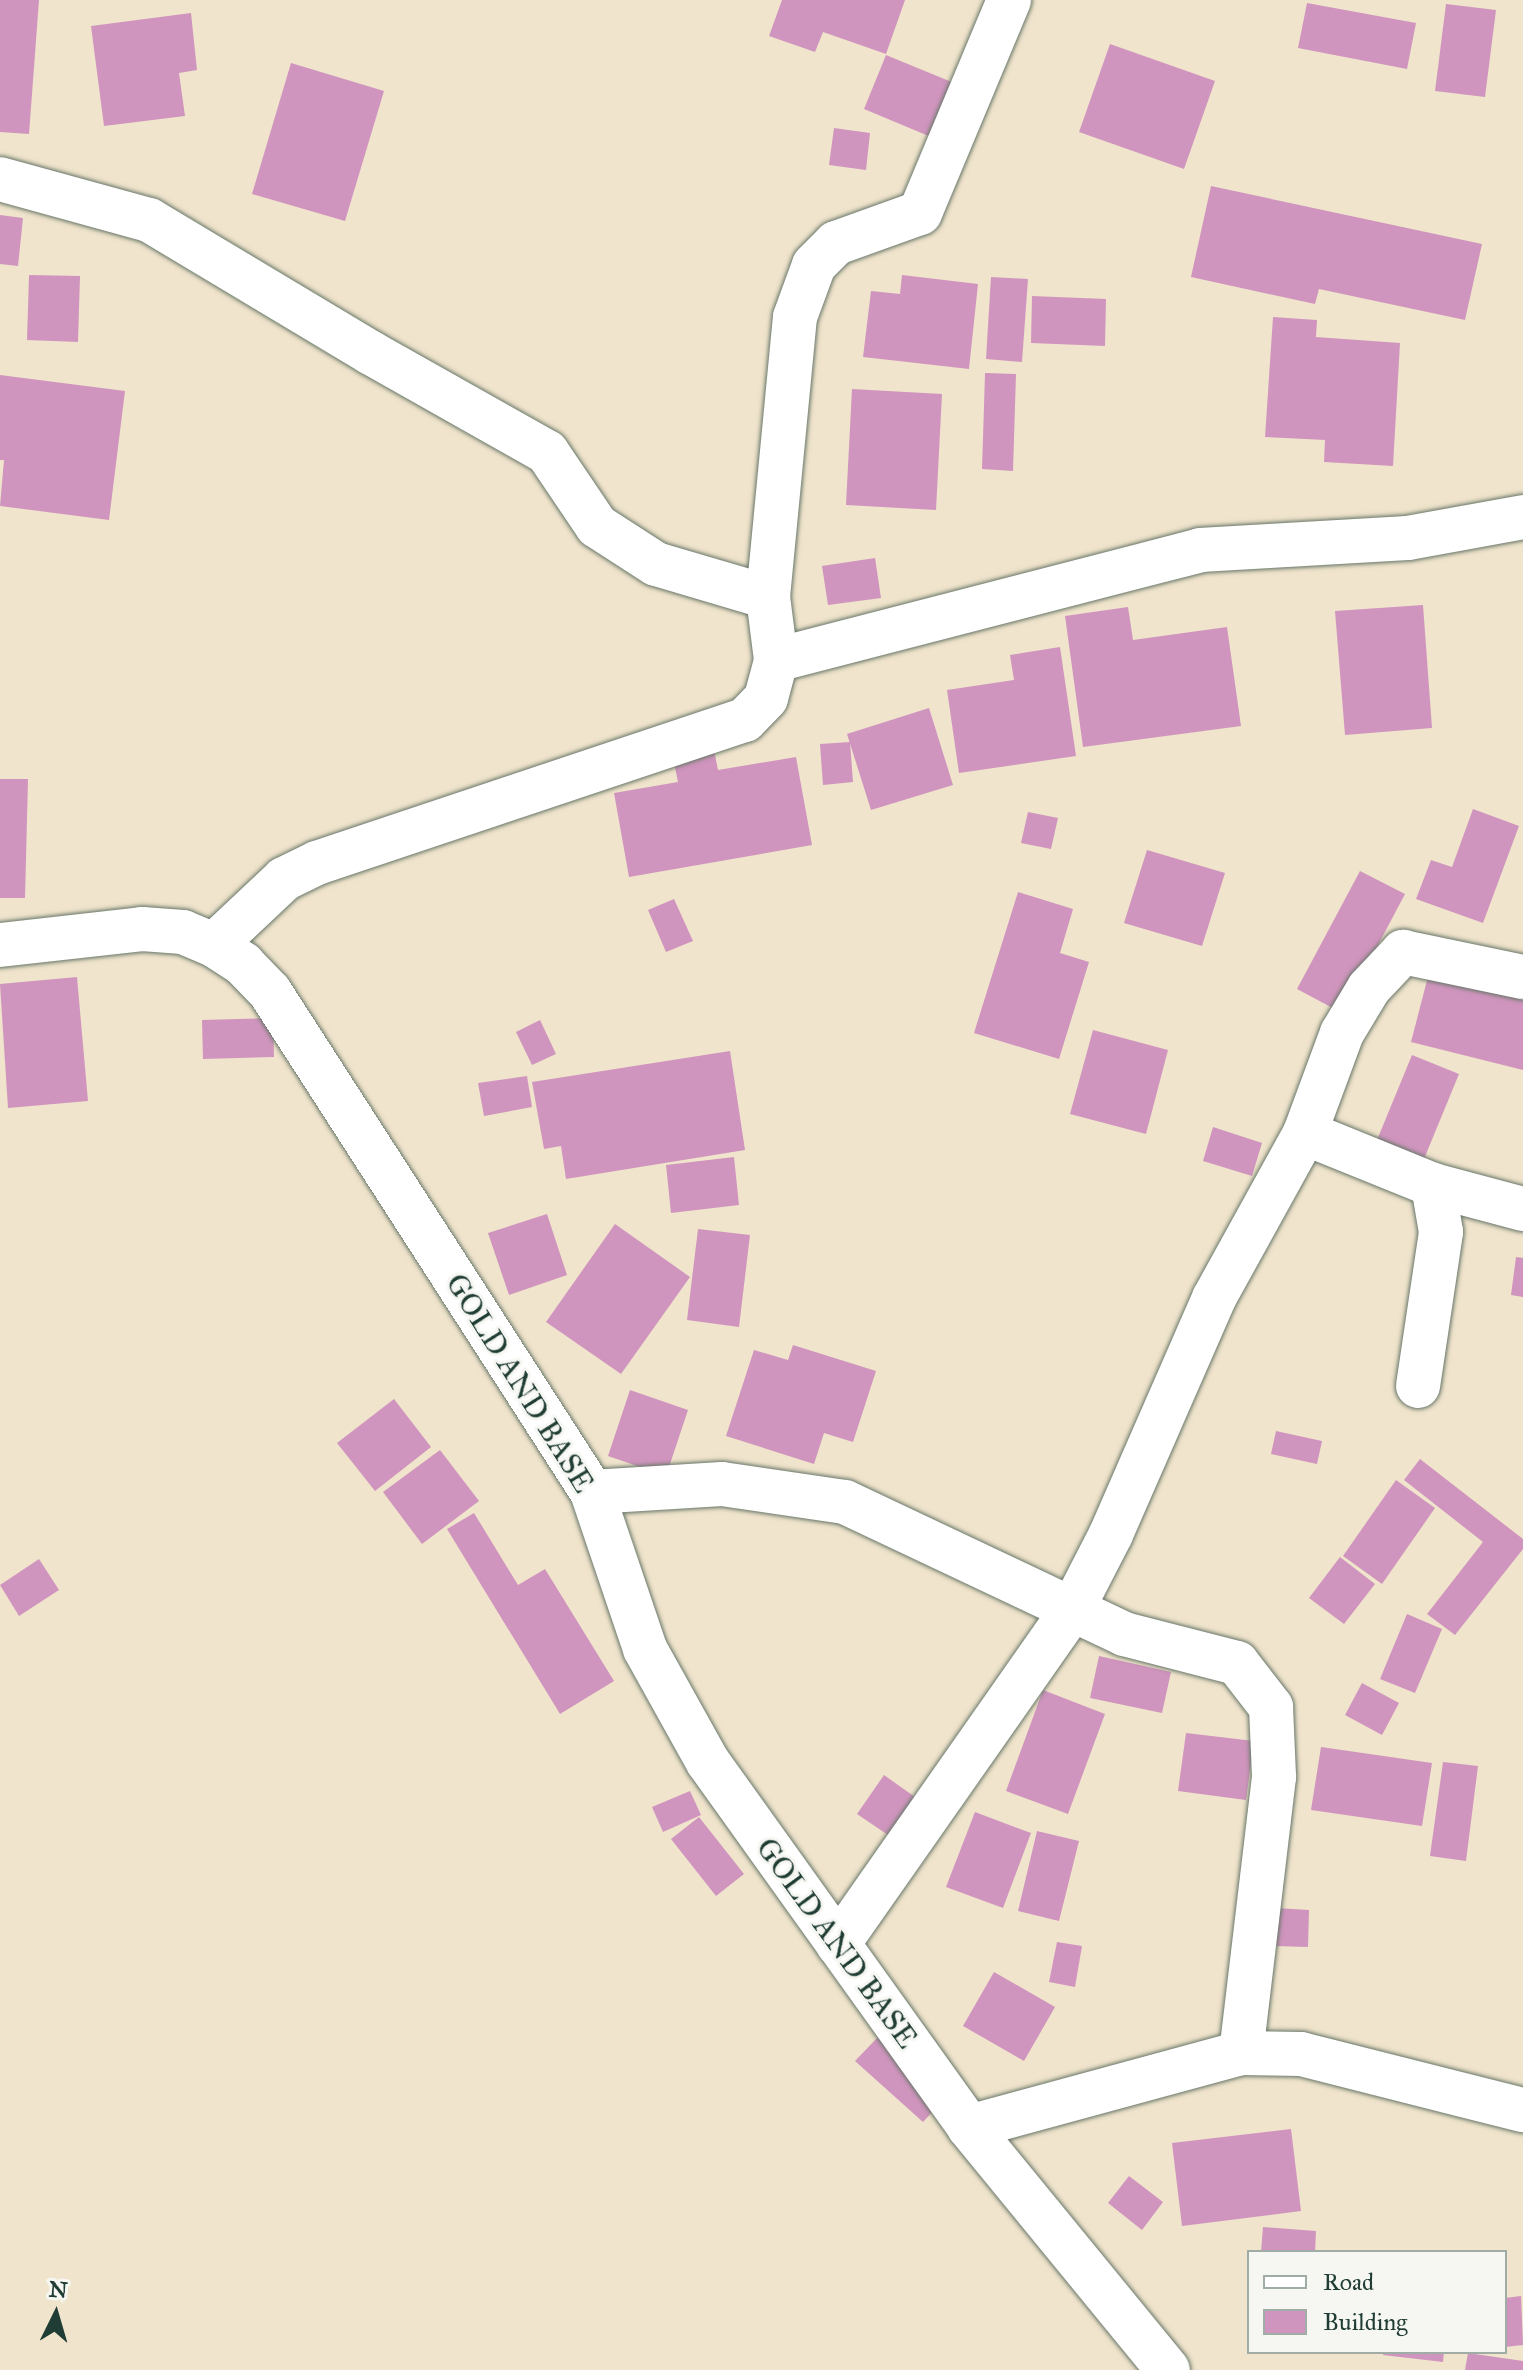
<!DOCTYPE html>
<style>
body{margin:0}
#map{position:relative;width:1523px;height:2370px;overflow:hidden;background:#f0e4cc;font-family:"IM FELL Great Primer",serif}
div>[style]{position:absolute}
.building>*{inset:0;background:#d095be}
.roads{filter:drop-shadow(0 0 2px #687769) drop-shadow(0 0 2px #687769)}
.minor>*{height:44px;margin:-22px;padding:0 22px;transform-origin:22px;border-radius:22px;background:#fff}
.major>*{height:44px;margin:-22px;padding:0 22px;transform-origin:22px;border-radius:22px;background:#fff}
span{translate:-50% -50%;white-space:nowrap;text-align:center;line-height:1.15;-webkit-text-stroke:6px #f6f6f2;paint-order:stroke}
.street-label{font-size:30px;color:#1f3d34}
.legend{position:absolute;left:1247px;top:2250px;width:260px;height:104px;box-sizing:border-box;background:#f6f6f2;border:2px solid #a0aca6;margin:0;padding:10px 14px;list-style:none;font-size:24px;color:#1f3d34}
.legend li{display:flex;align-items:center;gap:16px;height:40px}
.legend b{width:40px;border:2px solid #a0aca6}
.north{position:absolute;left:16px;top:2274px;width:80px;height:80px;-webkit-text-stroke:6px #f6f6f2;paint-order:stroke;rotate:5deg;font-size:22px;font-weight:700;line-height:32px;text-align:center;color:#1f3d34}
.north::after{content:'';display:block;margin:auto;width:28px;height:36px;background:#1f3d34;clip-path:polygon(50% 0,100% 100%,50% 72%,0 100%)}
</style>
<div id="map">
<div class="building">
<div style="clip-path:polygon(0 0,39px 0,29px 134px,0 132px)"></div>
<div style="clip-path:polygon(782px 0,905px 0,886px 54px,823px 32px,815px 52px,769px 36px)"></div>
<div style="clip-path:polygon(1307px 3px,1416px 23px,1407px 69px,1298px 48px)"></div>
<div style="clip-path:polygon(1446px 4px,1496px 10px,1485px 97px,1435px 91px)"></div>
<div style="clip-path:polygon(191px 13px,197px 70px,179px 73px,185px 116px,104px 126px,91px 26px)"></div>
<div style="clip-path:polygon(1110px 44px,1215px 81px,1184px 169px,1079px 132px)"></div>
<div style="clip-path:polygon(886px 55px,954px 83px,931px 137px,864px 109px)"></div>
<div style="clip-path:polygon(291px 63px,384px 91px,345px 221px,252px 194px)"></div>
<div style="clip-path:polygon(834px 128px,870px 133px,866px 170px,829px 165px)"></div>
<div style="clip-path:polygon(1211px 186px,1482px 244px,1465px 320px,1319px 289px,1315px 304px,1191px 277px)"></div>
<div style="clip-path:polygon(0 215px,23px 218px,18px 266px,0 264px)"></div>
<div style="clip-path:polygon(29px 275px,80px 276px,78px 342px,27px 340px)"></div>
<div style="clip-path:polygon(902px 275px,978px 284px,969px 369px,863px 357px,871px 291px,900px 294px)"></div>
<div style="clip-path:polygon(991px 277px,1028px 279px,1022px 362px,986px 359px)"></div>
<div style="clip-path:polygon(1032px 296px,1106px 299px,1105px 346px,1031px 343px)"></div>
<div style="clip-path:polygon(1273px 317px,1317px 320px,1316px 337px,1400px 343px,1393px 466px,1324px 462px,1325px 440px,1265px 437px)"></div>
<div style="clip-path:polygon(985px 373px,1016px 374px,1013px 471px,982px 469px)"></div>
<div style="clip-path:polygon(0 375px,125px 391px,109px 520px,0 506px,4px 460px,0 460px)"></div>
<div style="clip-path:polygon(852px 389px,942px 394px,936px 510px,846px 505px)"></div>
<div style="clip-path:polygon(875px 558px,881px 598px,828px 605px,822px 566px)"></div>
<div style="clip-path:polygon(1423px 605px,1432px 728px,1345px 735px,1335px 611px)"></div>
<div style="clip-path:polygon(1128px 607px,1133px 640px,1227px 627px,1241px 726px,1083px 747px,1065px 616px)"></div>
<div style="clip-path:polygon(1060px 647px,1076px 756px,959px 773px,947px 690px,1014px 680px,1010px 655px)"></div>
<div style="clip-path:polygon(929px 708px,953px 785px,871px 810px,847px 734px)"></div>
<div style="clip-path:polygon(850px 742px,853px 782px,823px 785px,820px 744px)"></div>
<div style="clip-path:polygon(714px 750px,718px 770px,796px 757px,812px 845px,629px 877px,614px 793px,678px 782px,673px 758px)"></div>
<div style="clip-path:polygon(0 779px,28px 779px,25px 898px,0 898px)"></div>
<div style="clip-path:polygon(1473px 809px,1519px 826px,1483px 923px,1416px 899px,1431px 860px,1452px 867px)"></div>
<div style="clip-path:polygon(1028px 812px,1058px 818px,1051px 849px,1021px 843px)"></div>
<div style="clip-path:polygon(1147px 850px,1225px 873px,1202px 946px,1124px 923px)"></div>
<div style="clip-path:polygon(1360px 871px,1405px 894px,1342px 1013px,1297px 989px)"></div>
<div style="clip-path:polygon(1018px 892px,1073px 909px,1060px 953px,1089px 962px,1059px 1059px,974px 1033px)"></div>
<div style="clip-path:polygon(674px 899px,693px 941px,666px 952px,648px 910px)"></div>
<div style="clip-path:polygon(1431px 965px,1523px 988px,1523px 1070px,1411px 1042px)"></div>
<div style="clip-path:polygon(77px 977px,88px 1101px,8px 1108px,0 984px)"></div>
<div style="clip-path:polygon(273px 1018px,274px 1057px,203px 1059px,202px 1020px)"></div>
<div style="clip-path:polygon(540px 1020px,556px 1054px,532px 1065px,516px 1032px)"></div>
<div style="clip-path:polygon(1093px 1030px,1168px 1050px,1146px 1134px,1070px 1114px)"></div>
<div style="clip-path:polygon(730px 1051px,745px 1150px,566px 1179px,561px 1146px,544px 1149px,532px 1082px)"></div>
<div style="clip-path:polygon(1412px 1055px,1459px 1074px,1424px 1159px,1377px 1140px)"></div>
<div style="clip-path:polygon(527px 1076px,532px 1107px,484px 1116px,478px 1083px)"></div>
<div style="clip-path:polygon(1213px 1127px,1262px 1143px,1252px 1176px,1203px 1161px)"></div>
<div style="clip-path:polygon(734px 1157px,739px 1205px,671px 1213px,666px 1165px)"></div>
<div style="clip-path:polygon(547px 1214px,567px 1275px,509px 1295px,488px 1233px)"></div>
<div style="clip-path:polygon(615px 1224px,690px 1277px,621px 1374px,546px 1322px)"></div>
<div style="clip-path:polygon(698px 1229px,750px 1235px,739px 1327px,687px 1320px)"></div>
<div style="clip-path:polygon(1516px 1257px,1523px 1258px,1523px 1297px,1511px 1295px)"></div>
<div style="clip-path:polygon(793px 1345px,876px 1371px,853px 1442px,824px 1433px,814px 1464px,726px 1436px,754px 1350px,788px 1360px)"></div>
<div style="clip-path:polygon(630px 1390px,688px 1410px,666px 1476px,608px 1456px)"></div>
<div style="clip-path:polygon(394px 1399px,431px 1447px,375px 1491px,337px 1443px)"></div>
<div style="clip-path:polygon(1276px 1431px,1322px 1441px,1317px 1464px,1271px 1454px)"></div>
<div style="clip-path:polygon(440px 1450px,479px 1501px,422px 1544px,383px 1492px)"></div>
<div style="clip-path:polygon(1420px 1459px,1523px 1539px,1523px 1549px,1455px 1635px,1427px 1614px,1483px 1542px,1404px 1480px)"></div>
<div style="clip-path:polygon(1396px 1480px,1435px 1508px,1382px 1584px,1343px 1556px)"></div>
<div style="clip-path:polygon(474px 1513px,518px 1585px,545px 1569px,614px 1681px,560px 1714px,447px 1529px)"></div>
<div style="clip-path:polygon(1340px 1557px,1375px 1584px,1344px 1624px,1309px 1598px)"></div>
<div style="clip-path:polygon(39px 1559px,59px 1590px,19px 1616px,0 1585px)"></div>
<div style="clip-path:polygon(1407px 1614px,1442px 1629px,1415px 1693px,1380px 1679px)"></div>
<div style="clip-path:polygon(1099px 1656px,1171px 1672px,1162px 1713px,1090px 1698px)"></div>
<div style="clip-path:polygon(1362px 1683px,1399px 1703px,1382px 1735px,1345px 1715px)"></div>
<div style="clip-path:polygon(1043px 1690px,1105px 1714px,1068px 1814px,1006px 1791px)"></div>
<div style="clip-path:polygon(1186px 1733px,1254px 1741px,1246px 1800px,1178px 1791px)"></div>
<div style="clip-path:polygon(1321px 1747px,1432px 1763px,1422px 1826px,1311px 1810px)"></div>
<div style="clip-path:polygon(1443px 1762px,1478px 1766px,1466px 1861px,1430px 1856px)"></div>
<div style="clip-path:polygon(884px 1775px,915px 1797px,888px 1835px,857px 1814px)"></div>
<div style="clip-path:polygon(690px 1791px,701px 1815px,663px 1832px,652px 1807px)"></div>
<div style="clip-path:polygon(975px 1812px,1031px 1833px,1003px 1908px,946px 1887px)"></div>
<div style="clip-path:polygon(699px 1817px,744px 1874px,716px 1896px,671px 1839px)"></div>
<div style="clip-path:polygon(1037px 1831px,1079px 1841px,1059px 1921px,1018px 1911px)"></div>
<div style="clip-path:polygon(1276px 1908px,1309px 1910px,1308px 1947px,1274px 1946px)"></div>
<div style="clip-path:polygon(1057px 1942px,1082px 1946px,1075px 1987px,1049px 1982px)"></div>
<div style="clip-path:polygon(994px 1972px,1055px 2007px,1024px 2061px,963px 2026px)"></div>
<div style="clip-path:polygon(878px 2037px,946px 2097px,923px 2122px,855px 2061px)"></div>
<div style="clip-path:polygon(1291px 2129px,1301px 2211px,1182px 2226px,1172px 2143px)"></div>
<div style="clip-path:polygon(1129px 2176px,1163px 2202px,1142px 2230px,1108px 2203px)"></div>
<div style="clip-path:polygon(1263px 2227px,1316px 2231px,1315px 2252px,1261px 2252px)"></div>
<div style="clip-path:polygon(1521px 2296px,1523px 2345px,1505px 2347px,1505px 2298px)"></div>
<div style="clip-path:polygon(1384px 2352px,1444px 2352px,1443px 2362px,1383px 2355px)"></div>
<div style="clip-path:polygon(1468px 2353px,1523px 2361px,1523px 2370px,1465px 2370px)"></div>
</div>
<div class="roads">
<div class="minor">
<div style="left:0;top:179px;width:155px;rotate:15.4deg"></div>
<div style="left:149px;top:220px;width:259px;rotate:30.9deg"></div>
<div style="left:371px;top:353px;width:202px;rotate:29.4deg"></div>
<div style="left:547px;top:452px;width:89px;rotate:56deg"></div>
<div style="left:597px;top:526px;width:70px;rotate:32.8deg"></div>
<div style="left:656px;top:564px;width:117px;rotate:16.4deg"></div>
<div style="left:776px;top:660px;width:438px;rotate:-14.5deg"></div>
<div style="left:1200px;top:550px;width:208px;rotate:-3.3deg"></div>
<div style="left:1408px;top:538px;width:117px;rotate:-10.3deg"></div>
<div style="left:214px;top:945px;width:96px;rotate:-43.3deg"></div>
<div style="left:284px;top:879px;width:37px;rotate:-26deg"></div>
<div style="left:317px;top:863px;width:451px;rotate:-18.5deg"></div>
<div style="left:745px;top:720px;width:30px;rotate:-46deg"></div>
<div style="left:766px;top:698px;width:39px;rotate:-75deg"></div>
<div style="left:776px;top:660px;width:64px;rotate:-97.2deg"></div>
<div style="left:768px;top:597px;width:281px;rotate:-84.5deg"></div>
<div style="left:795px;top:317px;width:55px;rotate:-69.9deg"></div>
<div style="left:814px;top:265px;width:31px;rotate:-45deg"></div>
<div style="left:836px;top:243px;width:89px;rotate:-19.7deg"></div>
<div style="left:920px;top:213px;width:231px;rotate:-67.3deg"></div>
<div style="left:1305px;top:1133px;width:138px;rotate:22.1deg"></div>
<div style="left:1433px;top:1185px;width:93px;rotate:14.9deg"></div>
<div style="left:1418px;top:1386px;width:156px;rotate:-81.5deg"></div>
<div style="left:1441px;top:1232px;width:48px;rotate:-99.7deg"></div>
<div style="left:592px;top:1492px;width:130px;rotate:-3.5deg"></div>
<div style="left:722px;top:1484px;width:124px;rotate:8.3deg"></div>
<div style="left:845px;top:1502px;width:309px;rotate:25.3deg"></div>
<div style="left:1124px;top:1634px;width:117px;rotate:14.4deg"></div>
<div style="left:1237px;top:1663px;width:56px;rotate:52.3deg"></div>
<div style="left:1271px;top:1707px;width:70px;rotate:87.5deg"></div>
<div style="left:1274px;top:1777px;width:278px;rotate:96.8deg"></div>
<div style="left:838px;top:1944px;width:408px;rotate:-55deg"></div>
<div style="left:1072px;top:1610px;width:85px;rotate:-62.8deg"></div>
<div style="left:1111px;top:1534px;width:257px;rotate:-66.4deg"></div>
<div style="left:1214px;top:1298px;width:188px;rotate:-61.1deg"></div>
<div style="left:1305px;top:1133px;width:107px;rotate:-69.7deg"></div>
<div style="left:1342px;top:1033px;width:52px;rotate:-59deg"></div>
<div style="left:1369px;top:988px;width:50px;rotate:-46.6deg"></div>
<div style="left:1403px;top:952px;width:123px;rotate:11.8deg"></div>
<div style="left:969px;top:2127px;width:282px;rotate:-15.2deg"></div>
<div style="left:1241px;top:2053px;width:60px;rotate:1deg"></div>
<div style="left:1301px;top:2054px;width:229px;rotate:14.2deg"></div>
</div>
<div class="major">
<div style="left:0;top:945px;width:143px;rotate:-6.4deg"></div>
<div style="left:142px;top:929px;width:41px;rotate:4.2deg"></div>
<div style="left:183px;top:932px;width:34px;rotate:23deg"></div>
<div style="left:214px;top:945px;width:35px;rotate:33deg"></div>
<div style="left:243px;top:964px;width:39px;rotate:46deg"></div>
<div style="left:270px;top:992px;width:595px;rotate:57.22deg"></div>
<div style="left:592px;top:1492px;width:166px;rotate:71.3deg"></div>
<div style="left:645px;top:1649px;width:129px;rotate:60.9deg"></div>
<div style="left:708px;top:1762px;width:449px;rotate:54.4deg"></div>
<div style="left:969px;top:2127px;width:314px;rotate:50.7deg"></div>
</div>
</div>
<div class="street-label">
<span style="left:520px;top:1383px;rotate:58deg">GOLD AND BASE</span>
<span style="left:837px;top:1943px;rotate:54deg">GOLD AND BASE</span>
</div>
<ul class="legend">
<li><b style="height:10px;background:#fff"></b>Road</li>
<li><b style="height:22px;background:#d095be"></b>Building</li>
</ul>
<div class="north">N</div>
</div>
